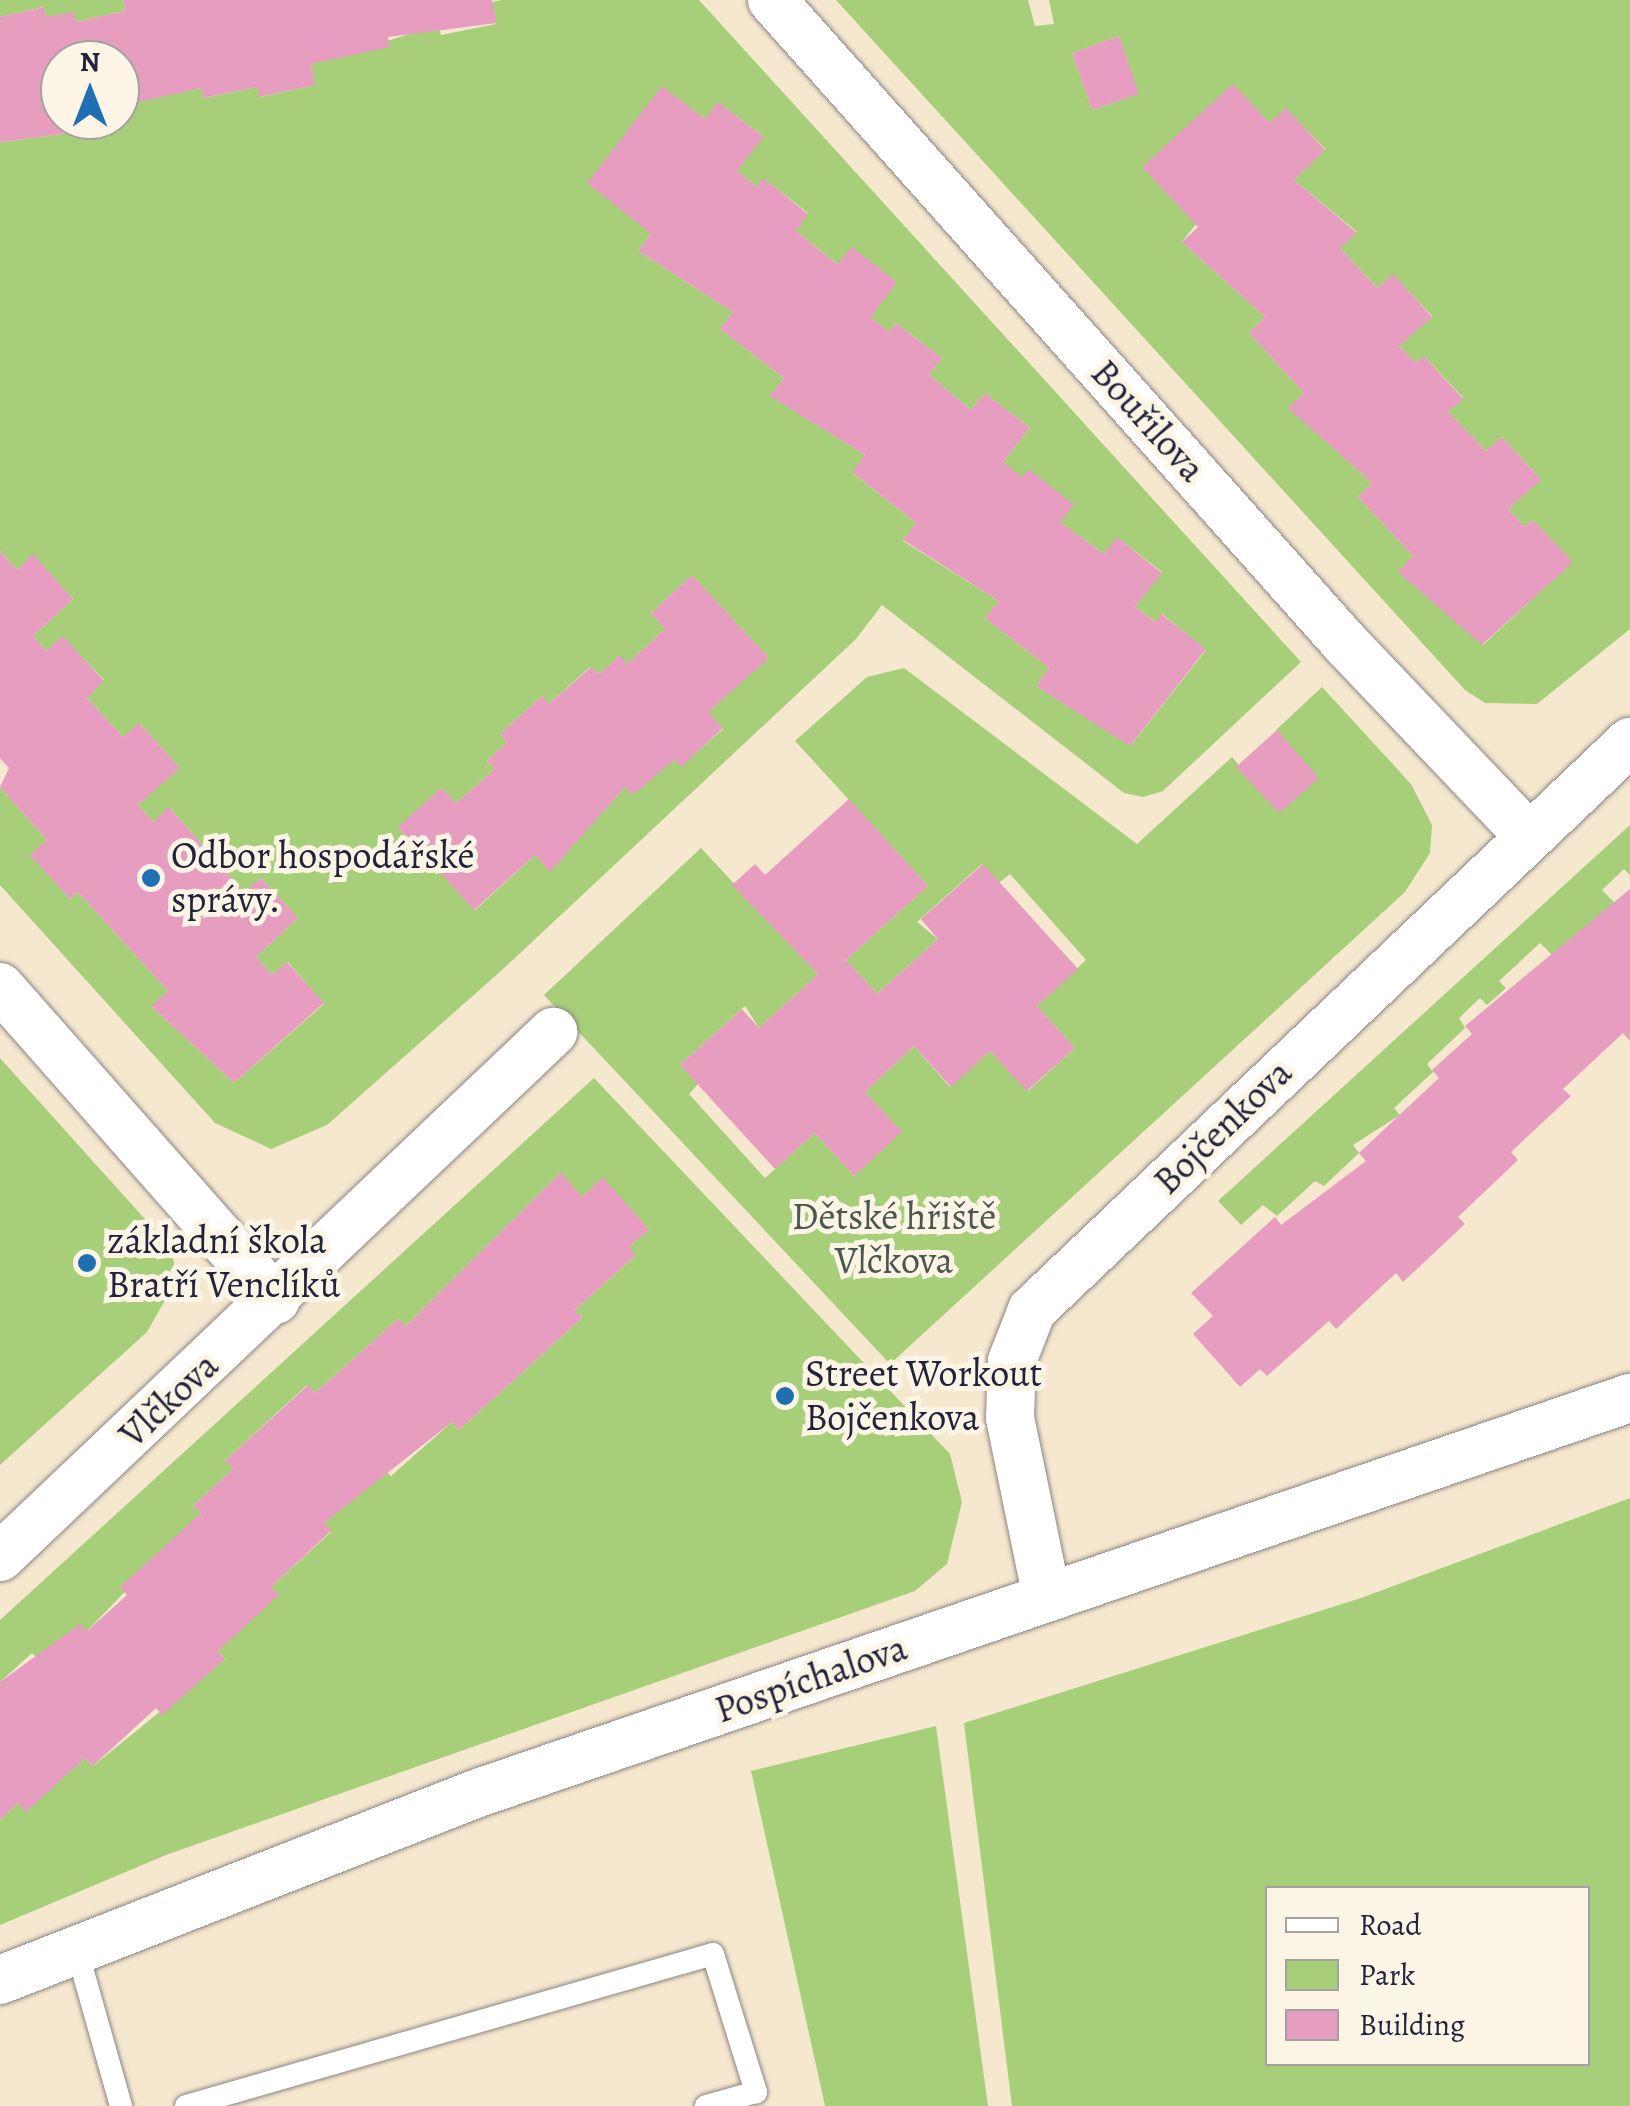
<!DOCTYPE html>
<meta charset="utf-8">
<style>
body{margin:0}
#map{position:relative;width:1630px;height:2106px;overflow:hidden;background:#f6e8cf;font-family:Alegreya,serif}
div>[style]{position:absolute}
.green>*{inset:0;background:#a7cf7a}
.building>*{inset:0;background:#e69dc0}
.roads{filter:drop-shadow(0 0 2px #8c8585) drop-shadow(0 0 2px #8c8585)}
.lane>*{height:22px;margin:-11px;padding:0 11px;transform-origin:11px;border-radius:11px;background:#fff}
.street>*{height:48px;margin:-24px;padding:0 24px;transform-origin:24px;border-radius:24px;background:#fff}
.dots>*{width:28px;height:28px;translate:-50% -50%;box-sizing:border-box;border:5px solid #fcf5e5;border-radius:50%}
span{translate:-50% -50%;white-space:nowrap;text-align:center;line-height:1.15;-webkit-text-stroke:10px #fcf5e5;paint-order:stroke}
.street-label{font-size:38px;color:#22223b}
.poi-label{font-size:38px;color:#22223b}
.left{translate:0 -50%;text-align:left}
.park-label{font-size:38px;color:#4a564e}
.legend{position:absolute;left:1265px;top:1886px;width:325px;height:180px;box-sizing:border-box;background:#fcf5e5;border:2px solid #a5a1a1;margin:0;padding:12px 18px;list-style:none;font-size:30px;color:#22223b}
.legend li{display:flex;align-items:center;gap:20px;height:50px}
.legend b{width:50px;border:2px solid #a5a1a1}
.north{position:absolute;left:40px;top:40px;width:100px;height:100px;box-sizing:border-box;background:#fcf5e5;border:2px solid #a5a1a1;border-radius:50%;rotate:0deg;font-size:28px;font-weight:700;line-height:40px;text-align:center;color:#22223b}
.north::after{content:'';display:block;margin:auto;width:35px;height:45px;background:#1f6fb2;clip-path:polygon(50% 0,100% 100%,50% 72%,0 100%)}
</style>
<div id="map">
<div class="green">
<div style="clip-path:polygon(0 0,123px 0,125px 11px,76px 22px,46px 17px,43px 7px,0 17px)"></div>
<div style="clip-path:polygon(evenodd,502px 0,699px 0,1301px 662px,1163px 791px,1143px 797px,1124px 793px,882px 605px,856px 639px,502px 970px,327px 1125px,271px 1149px,215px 1123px,0 885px,0 787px,47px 840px,31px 855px,70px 899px,78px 892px,168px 991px,152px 1007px,234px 1083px,324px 1004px,288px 962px,272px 975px,256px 957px,298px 918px,262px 879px,244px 892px,170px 808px,153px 822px,138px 805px,179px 767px,140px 724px,123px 737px,87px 698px,104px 680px,63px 637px,46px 651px,33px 636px,73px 599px,33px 555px,17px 570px,0 551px,0 142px,125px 126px,121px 105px,201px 88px,204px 98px,257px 87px,260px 97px,314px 85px,311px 64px,439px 25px,441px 35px,496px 24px,492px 2px,502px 0,662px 87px,705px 119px,719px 103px,763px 136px,737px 171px,757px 187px,764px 179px,808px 213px,796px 231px,837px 264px,871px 317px,889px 332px,896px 323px,942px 358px,929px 375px,971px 410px,985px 393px,1030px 428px,1003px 462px,1060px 522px,1104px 554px,1118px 538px,1162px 572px,1135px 607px,1155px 622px,1162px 614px,1206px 650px,1131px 745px,1036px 686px,1049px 668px,985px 618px,999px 601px,903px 541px,916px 523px,853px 473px,865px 455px,771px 396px,784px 378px,720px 329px,733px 312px,638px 251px,651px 234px,662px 87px,502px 0,692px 575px,768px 657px,708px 712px,723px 729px,681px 766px,674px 760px,625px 787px,550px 871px,535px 855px,475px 910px,399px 828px,441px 788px,456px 803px,495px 769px,487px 761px,507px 742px,500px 734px,542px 696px,549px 704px,590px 667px,599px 674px,619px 656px,627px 664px,665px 629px,651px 613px,692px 575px)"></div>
<div style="clip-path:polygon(evenodd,836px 0,1028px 0,1035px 26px,1054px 24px,1049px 0,1630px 0,1630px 629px,1537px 704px,1485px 703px,1465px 690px,836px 0,1119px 36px,1138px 94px,1092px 110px,1072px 53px,1119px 36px,836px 0,1286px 109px,1325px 149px,1294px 180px,1357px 232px,1340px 248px,1377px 288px,1393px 275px,1432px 316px,1399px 346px,1416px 363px,1425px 357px,1463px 398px,1448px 412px,1486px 451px,1502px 437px,1540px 479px,1508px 509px,1525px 527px,1533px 520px,1572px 562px,1483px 645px,1399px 572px,1413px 556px,1358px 497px,1372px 483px,1289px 408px,1304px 393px,1249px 333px,1265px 317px,1182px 242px,1286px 109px)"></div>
<div style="clip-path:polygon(904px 668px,1137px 844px,1232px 757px,1278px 810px,1316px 777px,1276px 730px,1322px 687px,1411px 784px,1432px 825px,1430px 853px,1405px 892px,890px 1364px,544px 995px,701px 848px,818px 974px,759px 1028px,745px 1006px,680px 1065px,698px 1084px,689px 1094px,765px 1178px,815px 1133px,854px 1176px,901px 1132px,865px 1092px,914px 1046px,950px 1087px,990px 1051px,1028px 1091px,1075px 1048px,1037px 1006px,1086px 960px,1010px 874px,999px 883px,982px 864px,917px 922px,938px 939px,877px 994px,846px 960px,928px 886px,795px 741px,867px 677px)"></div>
<div style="clip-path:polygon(1630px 825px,1630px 875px,1624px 869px,1602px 890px,1615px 903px,1555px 958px,1540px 943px,1499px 981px,1506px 988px,1487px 1005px,1480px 998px,1459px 1018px,1465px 1028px,1427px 1064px,1433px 1072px,1394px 1108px,1400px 1115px,1353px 1145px,1359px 1153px,1324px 1186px,1315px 1181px,1277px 1216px,1263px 1205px,1241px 1225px,1218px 1201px)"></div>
<div style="clip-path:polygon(0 1058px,171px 1248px,177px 1279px,147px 1332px,0 1465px)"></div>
<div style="clip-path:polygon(594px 1078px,950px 1454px,962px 1502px,947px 1564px,915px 1591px,166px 1855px,0 1925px,0 1820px,18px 1803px,26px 1811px,85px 1758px,93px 1766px,225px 1659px,218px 1651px,271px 1587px,331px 1532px,324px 1523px,384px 1469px,391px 1476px,452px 1422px,459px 1430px,582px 1318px,575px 1310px,635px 1256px,629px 1247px,649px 1230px,603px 1178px,582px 1197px,560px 1173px,406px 1326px,398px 1319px,315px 1393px,307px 1385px,226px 1460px,233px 1469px,193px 1506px,201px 1513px,87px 1631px,40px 1661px,32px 1653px,0 1682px,0 1620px)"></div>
<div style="clip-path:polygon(evenodd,1630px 1498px,1630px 2106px,1012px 2106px,964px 1723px,1361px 1598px,1630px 1498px,1268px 1888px,1588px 1888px,1588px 2064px,1268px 2064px,1268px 1888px)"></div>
<div style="clip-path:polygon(936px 1726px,988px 2106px,825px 2106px,751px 1771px)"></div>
</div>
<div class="building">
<div style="clip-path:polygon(123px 0,492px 0,497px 23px,388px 37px,390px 47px,311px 64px,315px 85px,259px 97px,257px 87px,203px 98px,201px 88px,120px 106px,120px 60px,60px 60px,60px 120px,120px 120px,122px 107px,126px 126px,0 142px,0 17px,44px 7px,46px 17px,73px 12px,76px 22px,125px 11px)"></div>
<div style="clip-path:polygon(1119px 36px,1139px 94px,1092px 110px,1072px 53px)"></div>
<div style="clip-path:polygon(1233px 84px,1270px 123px,1286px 108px,1325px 150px,1294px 180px,1357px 233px,1340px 248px,1377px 288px,1393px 274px,1432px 317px,1399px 346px,1416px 363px,1424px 356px,1463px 399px,1448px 412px,1486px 451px,1502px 437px,1541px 480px,1508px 509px,1525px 527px,1533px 520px,1573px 562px,1482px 645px,1398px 572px,1413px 556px,1358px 497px,1372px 483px,1288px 408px,1304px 393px,1249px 333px,1265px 317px,1182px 242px,1198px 227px,1142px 167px)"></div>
<div style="clip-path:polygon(662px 86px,705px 119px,718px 102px,764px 137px,737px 171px,757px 187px,763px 178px,808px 214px,796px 231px,837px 264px,852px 247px,897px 282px,871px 317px,889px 332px,896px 323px,942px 358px,929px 375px,971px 410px,985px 393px,1030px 428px,1003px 462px,1022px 477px,1029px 469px,1074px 505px,1060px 522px,1104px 554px,1117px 537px,1162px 573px,1135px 607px,1155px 622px,1161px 614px,1206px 649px,1130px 746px,1036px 686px,1049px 668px,985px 618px,999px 601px,903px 540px,916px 523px,852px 472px,865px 455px,770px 396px,784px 378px,720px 329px,733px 312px,638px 251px,651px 234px,587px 183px)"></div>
<div style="clip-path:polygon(0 551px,17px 570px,33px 554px,73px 599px,33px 636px,46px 651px,63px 636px,104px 681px,87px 698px,123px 737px,139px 723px,180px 768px,138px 805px,153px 822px,169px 807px,244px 892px,261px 878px,298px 918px,256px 957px,272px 975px,287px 962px,324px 1003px,234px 1083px,151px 1006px,168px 991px,78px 892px,70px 899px,30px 855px,47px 840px,0 787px,9px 768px,0 758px)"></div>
<div style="clip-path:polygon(692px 575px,769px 658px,708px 712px,723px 728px,681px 767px,674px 760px,633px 795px,625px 787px,550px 872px,535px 855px,474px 910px,398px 827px,441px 788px,456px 803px,495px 769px,487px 761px,507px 742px,500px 734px,542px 696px,549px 704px,591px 667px,599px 674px,620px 655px,627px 664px,665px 629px,651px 613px)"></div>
<div style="clip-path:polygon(1277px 730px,1319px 778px,1279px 813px,1236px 767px)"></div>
<div style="clip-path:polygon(849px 799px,928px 886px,846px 960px,877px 994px,938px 939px,921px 919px,983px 864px,1078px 969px,1037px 1006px,1075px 1048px,1027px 1091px,990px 1051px,951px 1087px,914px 1046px,865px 1092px,902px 1132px,854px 1176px,815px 1133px,775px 1169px,680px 1065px,742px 1009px,759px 1028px,818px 974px,732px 885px,755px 864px,765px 875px)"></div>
<div style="clip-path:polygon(1630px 889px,1630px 1041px,1623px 1033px,1563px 1089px,1571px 1096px,1511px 1152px,1518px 1160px,1458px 1217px,1465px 1224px,1403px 1282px,1396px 1273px,1336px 1329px,1329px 1321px,1267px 1376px,1260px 1369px,1240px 1387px,1193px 1334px,1213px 1316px,1191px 1293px,1275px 1217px,1281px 1225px,1366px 1161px,1359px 1153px,1439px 1078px,1432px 1070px,1472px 1034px,1465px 1026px)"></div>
<div style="clip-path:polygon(561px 1172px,582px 1197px,603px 1177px,649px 1230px,629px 1247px,636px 1255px,575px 1310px,582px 1318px,459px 1430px,452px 1422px,324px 1523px,331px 1531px,271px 1587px,279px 1595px,218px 1651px,225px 1659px,162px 1715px,156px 1708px,93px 1766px,85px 1758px,26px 1812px,18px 1803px,0 1820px,0 1682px,80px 1624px,87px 1631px,127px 1595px,120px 1587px,201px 1513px,193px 1506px,233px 1469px,225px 1461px,308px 1385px,315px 1393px,398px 1319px,406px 1326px)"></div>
</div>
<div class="roads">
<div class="lane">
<div style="left:76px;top:1947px;width:165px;rotate:74.2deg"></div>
<div style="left:186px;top:2106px;width:548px;rotate:-16.09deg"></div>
<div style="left:713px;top:1954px;width:145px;rotate:72.7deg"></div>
<div style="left:756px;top:2092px;width:52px;rotate:164.4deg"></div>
</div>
<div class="street">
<div style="left:772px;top:0;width:861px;rotate:48.29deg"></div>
<div style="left:1345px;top:643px;width:267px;rotate:46.4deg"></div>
<div style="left:0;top:987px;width:417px;rotate:48.6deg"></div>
<div style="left:0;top:1557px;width:763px;rotate:-43.51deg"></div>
<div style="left:1047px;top:1598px;width:184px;rotate:-101.6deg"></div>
<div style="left:1010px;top:1418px;width:57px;rotate:-88deg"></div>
<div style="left:1012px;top:1361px;width:55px;rotate:-68.6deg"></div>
<div style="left:1032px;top:1310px;width:825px;rotate:-43.53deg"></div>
<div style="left:0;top:1980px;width:513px;rotate:-21.37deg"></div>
<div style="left:478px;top:1793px;width:1218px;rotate:-18.93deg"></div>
</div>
</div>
<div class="dots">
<div style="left:151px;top:878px;background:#1f6fb2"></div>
<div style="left:87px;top:1263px;background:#1f6fb2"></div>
<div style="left:785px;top:1396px;background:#1f6fb2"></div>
</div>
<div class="street-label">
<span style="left:1148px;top:421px;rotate:48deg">Bouřilova</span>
<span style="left:1223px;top:1127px;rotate:-44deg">Bojčenkova</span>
<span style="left:169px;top:1400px;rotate:-43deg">Vlčkova</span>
<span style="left:811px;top:1679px;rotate:-19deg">Pospíchalova</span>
</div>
<div class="poi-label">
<span class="left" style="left:171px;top:878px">Odbor hospodářské<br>správy.</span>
<span class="left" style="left:107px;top:1263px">základní škola<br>Bratří Venclíků</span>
<span class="left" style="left:805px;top:1396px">Street Workout<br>Bojčenkova</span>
</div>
<div class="park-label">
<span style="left:894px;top:1239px">Dětské hřiště<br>Vlčkova</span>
</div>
<ul class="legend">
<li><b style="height:12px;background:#fff"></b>Road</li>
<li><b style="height:28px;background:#a7cf7a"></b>Park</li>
<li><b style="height:28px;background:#e69dc0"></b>Building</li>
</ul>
<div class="north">N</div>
</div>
